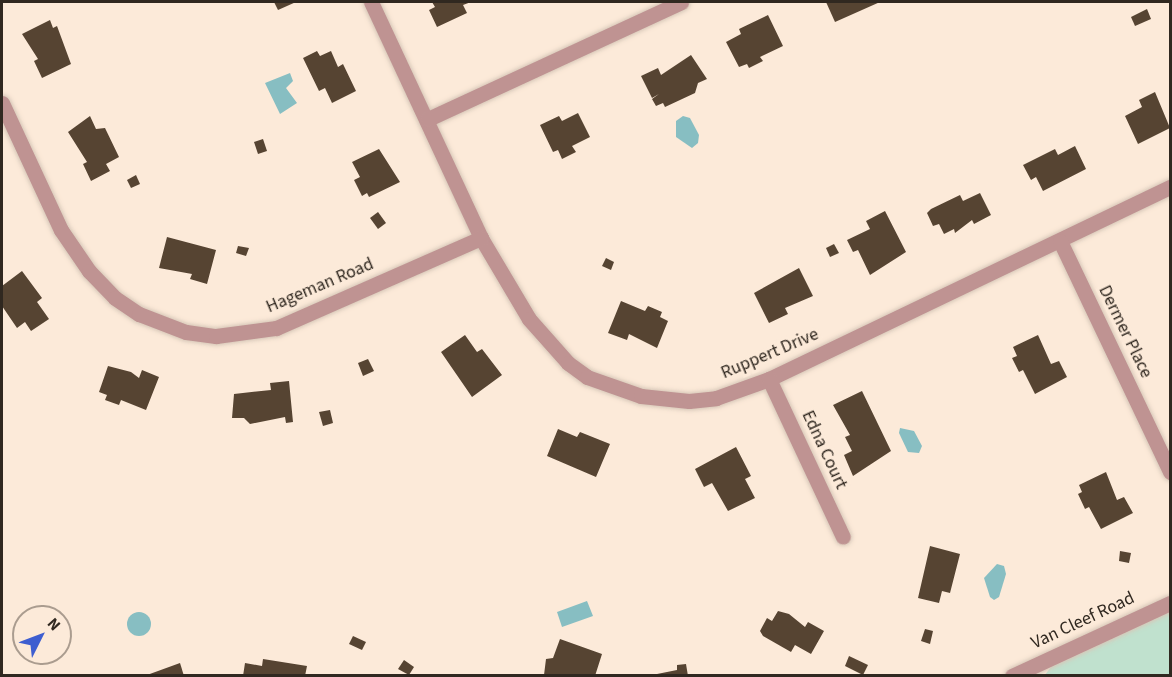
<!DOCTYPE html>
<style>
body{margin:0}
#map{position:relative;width:1172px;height:677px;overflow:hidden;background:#fcead9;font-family:"Source Sans 3",sans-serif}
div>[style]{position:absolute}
.green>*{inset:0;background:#c0e1ce}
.water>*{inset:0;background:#87bec2}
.round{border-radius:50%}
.building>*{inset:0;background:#564432}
.roads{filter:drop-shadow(0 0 2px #d7c7b8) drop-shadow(0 0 2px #d7c7b8)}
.minor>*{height:15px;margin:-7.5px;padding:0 7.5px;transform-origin:7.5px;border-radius:7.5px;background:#bf9392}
.tertiary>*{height:15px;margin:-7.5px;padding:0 7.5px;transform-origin:7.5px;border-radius:7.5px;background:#bf9392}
span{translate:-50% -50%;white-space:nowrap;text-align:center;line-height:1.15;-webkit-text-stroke:6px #fcead9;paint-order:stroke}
.street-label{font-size:18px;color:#302820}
.frame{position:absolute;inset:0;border:3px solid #302820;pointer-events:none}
.north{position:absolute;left:12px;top:605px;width:60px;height:60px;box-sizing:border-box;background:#fcead9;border:2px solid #aa9c8f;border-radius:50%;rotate:48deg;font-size:16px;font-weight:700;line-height:24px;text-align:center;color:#302820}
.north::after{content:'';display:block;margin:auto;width:21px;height:27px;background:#3e5ed0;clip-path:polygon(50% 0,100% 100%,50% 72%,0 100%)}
</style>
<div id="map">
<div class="green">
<div style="clip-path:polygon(1170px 609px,1170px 675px,1044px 676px,1057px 659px)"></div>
</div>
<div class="water">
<div style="clip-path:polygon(290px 73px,293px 81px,286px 88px,297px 103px,280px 114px,265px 83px)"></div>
<div style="clip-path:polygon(683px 116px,690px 118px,699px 135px,698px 143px,692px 148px,676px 137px,676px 121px)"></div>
<div style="clip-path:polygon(900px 428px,914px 431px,922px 446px,919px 453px,908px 452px,899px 433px)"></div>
<div style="clip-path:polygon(997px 564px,1004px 566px,1006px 574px,999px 597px,994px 600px,990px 597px,984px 578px)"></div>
<div style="clip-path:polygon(587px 601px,593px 616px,562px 627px,557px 612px)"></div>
<div class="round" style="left:127px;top:612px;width:24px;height:24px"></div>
</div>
<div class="building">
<div style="clip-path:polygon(274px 2px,296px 2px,278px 10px)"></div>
<div style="clip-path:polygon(432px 2px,471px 2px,463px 5px,467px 13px,437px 27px,429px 10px,435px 7px)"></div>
<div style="clip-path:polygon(826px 2px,880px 2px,835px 22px)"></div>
<div style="clip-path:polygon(1147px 9px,1151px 19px,1135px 26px,1131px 17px)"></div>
<div style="clip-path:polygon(768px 15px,783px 46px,760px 57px,763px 61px,749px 68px,747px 64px,739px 67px,726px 42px,741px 34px,739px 29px)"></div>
<div style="clip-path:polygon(50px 20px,53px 28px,57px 26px,71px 64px,42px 78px,34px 61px,38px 59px,22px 34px)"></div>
<div style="clip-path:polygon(317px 51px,320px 56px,331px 51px,338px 67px,343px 64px,356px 91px,332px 103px,325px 88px,319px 91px,303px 58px)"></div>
<div style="clip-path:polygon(691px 55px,707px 79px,698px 83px,695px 93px,665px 107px,663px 103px,656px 106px,652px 99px,659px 94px,652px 98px,641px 76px,658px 68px,661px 75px)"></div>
<div style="clip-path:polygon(1155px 92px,1170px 128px,1138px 144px,1125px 116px,1142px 107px,1139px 100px)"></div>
<div style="clip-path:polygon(578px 113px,590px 137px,572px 146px,576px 152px,562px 159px,558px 150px,553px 152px,540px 125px,559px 116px,562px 121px)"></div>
<div style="clip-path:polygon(90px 116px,96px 129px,105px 128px,119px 157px,106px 164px,110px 171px,91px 181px,83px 164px,87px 162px,68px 132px)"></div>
<div style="clip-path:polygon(263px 139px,267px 151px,258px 154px,254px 142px)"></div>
<div style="clip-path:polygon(1075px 146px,1086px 169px,1043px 191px,1036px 177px,1031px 180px,1023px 165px,1055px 149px,1058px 155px)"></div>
<div style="clip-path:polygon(379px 149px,400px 182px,369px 197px,367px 193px,362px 196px,354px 180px,360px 177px,352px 162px)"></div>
<div style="clip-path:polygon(136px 175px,140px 184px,131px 188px,127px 180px)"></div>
<div style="clip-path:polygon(980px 193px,991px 215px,974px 224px,972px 220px,955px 233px,954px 229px,944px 234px,939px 224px,933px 226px,927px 213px,931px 209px,960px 195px,963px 201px)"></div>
<div style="clip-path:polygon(885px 211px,906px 252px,870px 275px,858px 250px,853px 252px,847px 240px,870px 229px,866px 221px)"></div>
<div style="clip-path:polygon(378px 212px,386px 223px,378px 229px,370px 218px)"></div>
<div style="clip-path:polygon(167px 237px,216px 250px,207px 284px,190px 279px,192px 274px,159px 268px)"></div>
<div style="clip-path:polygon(834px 244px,839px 253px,830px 257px,826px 248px)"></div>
<div style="clip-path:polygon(238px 246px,249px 248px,246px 256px,236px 253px)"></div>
<div style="clip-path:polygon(606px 258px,614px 262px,611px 270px,602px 266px)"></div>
<div style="clip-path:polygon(799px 268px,813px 296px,785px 308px,788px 314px,769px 323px,754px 293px)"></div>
<div style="clip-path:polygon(22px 271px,42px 298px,37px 302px,49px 319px,31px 331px,25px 322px,17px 328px,2px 306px,2px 286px)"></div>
<div style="clip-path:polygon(621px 301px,645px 311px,648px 306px,662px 312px,660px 317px,668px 321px,657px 348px,629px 334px,627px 340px,608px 333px)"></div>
<div style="clip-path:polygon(465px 335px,477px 352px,482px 349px,502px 375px,472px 397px,441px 352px)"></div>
<div style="clip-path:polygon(1038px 335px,1051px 364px,1059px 361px,1067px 377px,1035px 394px,1023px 370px,1019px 372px,1012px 358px,1017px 356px,1013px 347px)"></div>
<div style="clip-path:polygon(368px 359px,374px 371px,363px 376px,358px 363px)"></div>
<div style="clip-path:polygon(108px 366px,131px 372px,139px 378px,142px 370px,159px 377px,146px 410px,121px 400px,119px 405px,105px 400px,107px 395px,99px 392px)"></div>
<div style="clip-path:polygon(289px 381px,293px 422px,286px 423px,285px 417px,250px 424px,244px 418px,232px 418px,234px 394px,271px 390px,270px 383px)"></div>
<div style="clip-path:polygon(862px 391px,891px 451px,853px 476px,844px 455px,852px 451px,845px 437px,850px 435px,833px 405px)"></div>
<div style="clip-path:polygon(330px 410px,333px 423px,323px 426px,319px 412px)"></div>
<div style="clip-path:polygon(558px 429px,577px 437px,580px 432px,610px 444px,596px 477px,547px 456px)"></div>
<div style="clip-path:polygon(736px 447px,751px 476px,745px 479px,755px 498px,728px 511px,712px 483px,704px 487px,695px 469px)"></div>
<div style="clip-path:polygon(1106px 472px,1117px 500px,1124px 497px,1133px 513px,1101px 529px,1089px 507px,1085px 509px,1078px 494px,1082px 492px,1079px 485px)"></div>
<div style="clip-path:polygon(930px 546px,960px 554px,950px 593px,942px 591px,939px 603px,918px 598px)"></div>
<div style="clip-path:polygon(1120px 551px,1131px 553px,1129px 563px,1119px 561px)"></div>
<div style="clip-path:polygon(778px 611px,789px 614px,805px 627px,808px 622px,824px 631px,811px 654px,795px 645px,791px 652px,763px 636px,760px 631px,767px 618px,772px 621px)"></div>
<div style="clip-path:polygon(925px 629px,933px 631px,930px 644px,921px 641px)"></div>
<div style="clip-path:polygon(353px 636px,366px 642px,362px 650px,349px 644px)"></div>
<div style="clip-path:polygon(560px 639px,602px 654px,595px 676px,544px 675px,546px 659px,553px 658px)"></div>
<div style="clip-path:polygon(849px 656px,868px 665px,863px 675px,845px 666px)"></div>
<div style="clip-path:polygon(263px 659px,307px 666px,305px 676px,243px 676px,245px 663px,262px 666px)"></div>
<div style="clip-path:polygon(404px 660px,414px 667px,409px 675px,398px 669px)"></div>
<div style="clip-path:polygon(180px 663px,184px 676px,147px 676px,147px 675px)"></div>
<div style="clip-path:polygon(686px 664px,688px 676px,647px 676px,677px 670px,677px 665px)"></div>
</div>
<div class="roads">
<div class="minor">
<div style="left:371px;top:2px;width:260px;rotate:65deg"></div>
<div style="left:481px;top:238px;width:94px;rotate:59.3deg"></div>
<div style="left:529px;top:319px;width:59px;rotate:48.4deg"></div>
<div style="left:568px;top:363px;width:24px;rotate:36deg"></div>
<div style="left:587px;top:377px;width:57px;rotate:19.4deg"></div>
<div style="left:641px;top:396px;width:48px;rotate:5.9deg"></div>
<div style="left:689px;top:401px;width:27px;rotate:-6deg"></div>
<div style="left:716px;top:398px;width:56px;rotate:-19.7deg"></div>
<div style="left:769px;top:379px;width:445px;rotate:-25.6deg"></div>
<div style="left:2px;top:103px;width:140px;rotate:65.1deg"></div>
<div style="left:61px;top:230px;width:50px;rotate:55.7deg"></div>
<div style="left:89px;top:271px;width:37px;rotate:46deg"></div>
<div style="left:115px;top:298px;width:29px;rotate:34deg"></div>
<div style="left:139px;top:314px;width:50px;rotate:21deg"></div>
<div style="left:186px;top:332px;width:30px;rotate:8deg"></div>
<div style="left:216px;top:336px;width:61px;rotate:-7.6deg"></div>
<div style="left:276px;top:328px;width:224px;rotate:-23.7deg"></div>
<div style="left:428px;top:119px;width:279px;rotate:-24.8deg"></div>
<div style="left:1060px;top:241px;width:256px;rotate:64.5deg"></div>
<div style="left:769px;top:379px;width:174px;rotate:64.9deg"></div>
</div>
<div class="tertiary">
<div style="left:1012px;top:676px;width:174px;rotate:-24.8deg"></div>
</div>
</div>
<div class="street-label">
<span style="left:320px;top:286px;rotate:-23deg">Hageman Road</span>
<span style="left:1125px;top:332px;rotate:64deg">Dermer Place</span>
<span style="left:770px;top:354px;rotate:-23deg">Ruppert Drive</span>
<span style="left:824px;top:450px;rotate:65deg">Edna Court</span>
<span style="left:1083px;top:621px;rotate:-25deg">Van Cleef Road</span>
</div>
<div class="frame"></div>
<div class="north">N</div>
</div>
